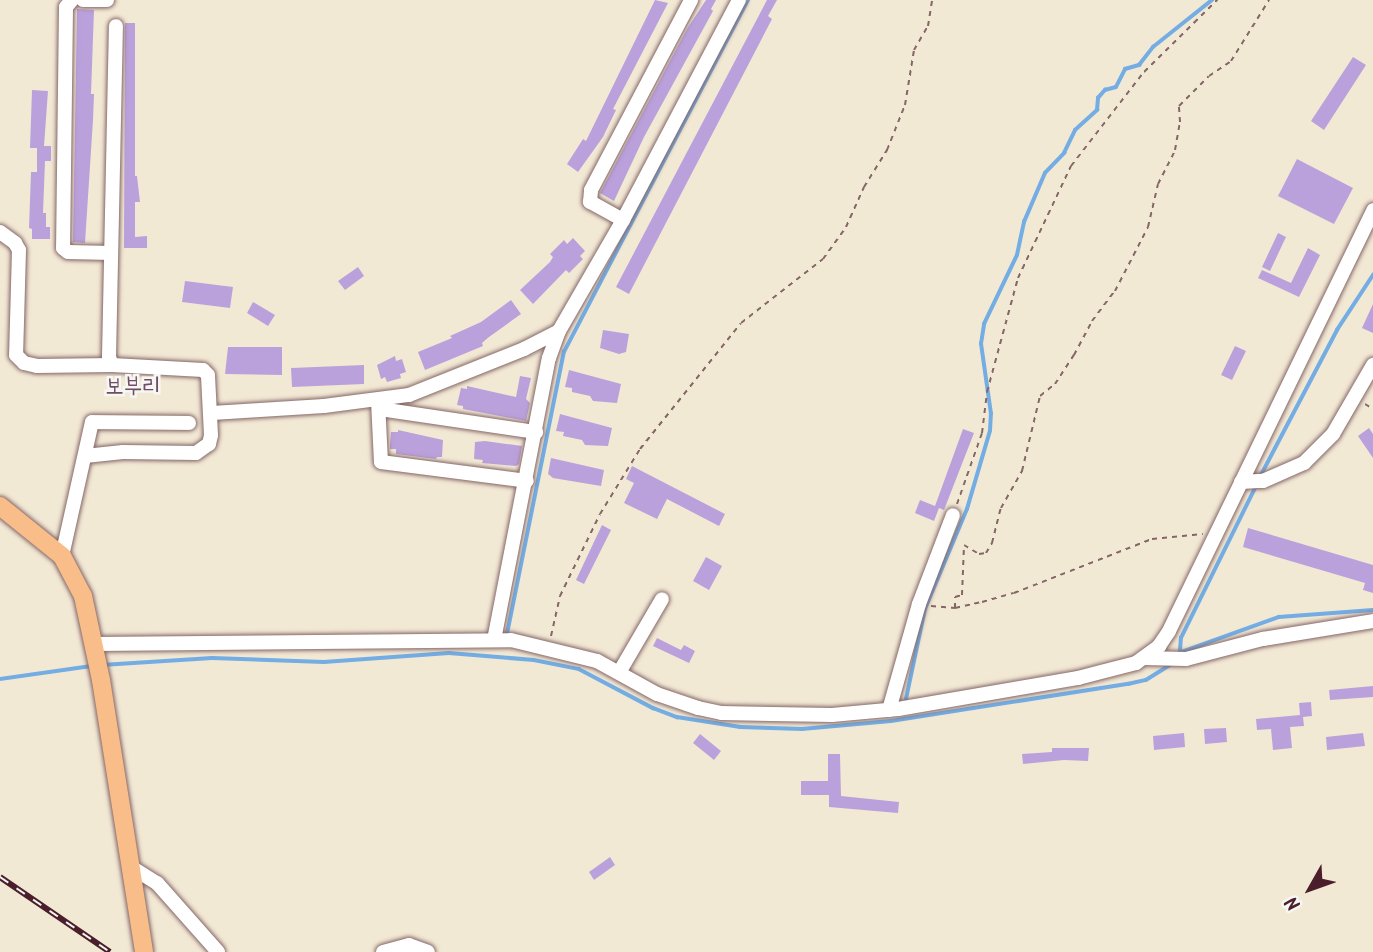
<!DOCTYPE html>
<meta charset="utf-8">
<style>
body{margin:0}
#map{position:relative;width:1373px;height:952px;overflow:hidden;background:#f2e9d5;font-family:Kalam,"Poor Story",sans-serif}
div>[style]{position:absolute}
.stream>*{height:3.5px;margin:-1.75px;padding:0 1.75px;transform-origin:1.75px;border-radius:1.75px;background:#73ade3}
.building>*{inset:0;background:#baa1dc}
.path>*{height:2px;margin-top:-1px;transform-origin:0;background:repeating-linear-gradient(90deg,#856666 0 5px,transparent 0 10px)}
.roads{filter:drop-shadow(0 0 2px #856666) drop-shadow(0 0 2px #856666)}
.minor>*{height:14px;margin:-7px;padding:0 7px;transform-origin:7px;border-radius:7px;background:#fff}
.major>*{height:18px;margin:-9px;padding:0 9px;transform-origin:9px;border-radius:9px;background:#f8bd88}
.rail>*{height:6px;margin-top:-3px;transform-origin:0;background:repeating-linear-gradient(90deg,#f6f6f2 0 10px,#4a1f2b 0 20px);box-sizing:border-box;border-block:2px solid #4a1f2b}
span{translate:-50% -50%;white-space:nowrap;text-align:center;line-height:1.15;-webkit-text-stroke:5px #f6f6f2;paint-order:stroke}
.quarter-label{font-size:23px;color:#714c69}
.north{position:absolute;left:1275px;top:854px;width:70px;height:70px;-webkit-text-stroke:5px #f6f6f2;paint-order:stroke;rotate:230deg;font-size:19px;font-weight:700;line-height:28px;text-align:center;color:#4a1f2b}
.north::after{content:'';display:block;margin:auto;width:24px;height:32px;background:#4a1f2b;clip-path:polygon(50% 0,100% 100%,50% 72%,0 100%)}
</style>
<div id="map">
<div class="stream">
<div style="left:1261px;top:475px;width:164px;rotate:-62.3deg"></div>
<div style="left:1337px;top:330px;width:66px;rotate:-56.8deg"></div>
<div style="left:507px;top:634px;width:288px;rotate:-78.6deg"></div>
<div style="left:564px;top:352px;width:397px;rotate:-62.4deg"></div>
<div style="left:1180px;top:651px;width:13px;rotate:-86deg"></div>
<div style="left:1181px;top:638px;width:169px;rotate:-63.7deg"></div>
<div style="left:1179px;top:653px;width:106px;rotate:-19.8deg"></div>
<div style="left:1279px;top:617px;width:94px;rotate:-4.3deg"></div>
<div style="left:102px;top:665px;width:110px;rotate:-3.6deg"></div>
<div style="left:212px;top:658px;width:112px;rotate:2deg"></div>
<div style="left:324px;top:662px;width:125px;rotate:-4.1deg"></div>
<div style="left:449px;top:653px;width:85px;rotate:4.7deg"></div>
<div style="left:534px;top:660px;width:46px;rotate:11.3deg"></div>
<div style="left:579px;top:669px;width:84px;rotate:27.8deg"></div>
<div style="left:653px;top:708px;width:26px;rotate:21deg"></div>
<div style="left:677px;top:717px;width:64px;rotate:9deg"></div>
<div style="left:740px;top:727px;width:62px;rotate:1.8deg"></div>
<div style="left:802px;top:729px;width:89px;rotate:-5.1deg"></div>
<div style="left:891px;top:721px;width:240px;rotate:-8.9deg"></div>
<div style="left:1128px;top:684px;width:18px;rotate:-13deg"></div>
<div style="left:1146px;top:680px;width:32px;rotate:-32deg"></div>
<div style="left:0;top:679px;width:92px;rotate:-8.1deg"></div>
<div style="left:906px;top:699px;width:92px;rotate:-78.1deg"></div>
<div style="left:925px;top:609px;width:108px;rotate:-67.2deg"></div>
<div style="left:967px;top:509px;width:81px;rotate:-73.6deg"></div>
<div style="left:990px;top:431px;width:17px;rotate:-87deg"></div>
<div style="left:991px;top:414px;width:71px;rotate:-98.1deg"></div>
<div style="left:981px;top:344px;width:20px;rotate:-81deg"></div>
<div style="left:984px;top:324px;width:76px;rotate:-64.4deg"></div>
<div style="left:1017px;top:255px;width:34px;rotate:-78deg"></div>
<div style="left:1024px;top:222px;width:53px;rotate:-66.8deg"></div>
<div style="left:1045px;top:173px;width:28px;rotate:-46deg"></div>
<div style="left:1064px;top:153px;width:25px;rotate:-64deg"></div>
<div style="left:1075px;top:130px;width:30px;rotate:-42deg"></div>
<div style="left:1097px;top:110px;width:12px;rotate:-85deg"></div>
<div style="left:1098px;top:98px;width:11px;rotate:-49deg"></div>
<div style="left:1105px;top:90px;width:11px;rotate:-15deg"></div>
<div style="left:1116px;top:87px;width:20px;rotate:-63deg"></div>
<div style="left:1125px;top:69px;width:15px;rotate:-16deg"></div>
<div style="left:1139px;top:65px;width:23px;rotate:-52deg"></div>
<div style="left:1153px;top:47px;width:75px;rotate:-38.5deg"></div>
</div>
<div class="building">
<div style="clip-path:polygon(655px 0,668px 3px,613px 109px,616px 110px,603px 137px,578px 172px,567px 164px,583px 139px,586px 141px)"></div>
<div style="clip-path:polygon(706px 0,716px 0,711px 9px,713px 11px,644px 137px,614px 201px,600px 193px,687px 29px)"></div>
<div style="clip-path:polygon(767px 0,777px 0,768px 16px,772px 19px,629px 294px,616px 287px)"></div>
<div style="clip-path:polygon(77px 9px,94px 10px,91px 94px,94px 94px,93px 120px,85px 243px,73px 242px)"></div>
<div style="clip-path:polygon(125px 23px,135px 23px,135px 176px,137px 176px,140px 202px,135px 202px,135px 237px,147px 236px,147px 248px,124px 248px)"></div>
<div style="clip-path:polygon(1353px 57px,1366px 65px,1324px 130px,1311px 121px)"></div>
<div style="clip-path:polygon(32px 90px,48px 91px,44px 146px,51px 146px,51px 161px,45px 161px,43px 213px,46px 213px,46px 227px,50px 227px,50px 239px,32px 239px,32px 229px,29px 228px,31px 172px,37px 172px,37px 148px,30px 148px)"></div>
<div style="clip-path:polygon(1297px 159px,1353px 188px,1334px 224px,1278px 196px)"></div>
<div style="clip-path:polygon(1278px 233px,1286px 237px,1270px 271px,1262px 267px)"></div>
<div style="clip-path:polygon(573px 238px,585px 251px,580px 256px,583px 259px,569px 273px,566px 270px,533px 304px,520px 290px,550px 262px,553px 257px,550px 254px,564px 240px,567px 244px)"></div>
<div style="clip-path:polygon(1308px 248px,1320px 255px,1299px 297px,1258px 278px,1262px 270px,1291px 283px)"></div>
<div style="clip-path:polygon(358px 267px,364px 276px,345px 290px,338px 281px)"></div>
<div style="clip-path:polygon(185px 281px,233px 287px,230px 308px,182px 302px)"></div>
<div style="clip-path:polygon(511px 300px,521px 314px,489px 337px,482px 343px,483px 346px,425px 370px,418px 352px,452px 338px,450px 336px,481px 322px)"></div>
<div style="clip-path:polygon(253px 302px,275px 315px,268px 326px,247px 313px)"></div>
<div style="clip-path:polygon(1373px 304px,1373px 333px,1362px 328px)"></div>
<div style="clip-path:polygon(603px 330px,629px 334px,626px 352px,619px 354px,600px 348px)"></div>
<div style="clip-path:polygon(1235px 346px,1246px 351px,1232px 380px,1221px 375px)"></div>
<div style="clip-path:polygon(228px 347px,282px 347px,282px 375px,225px 374px)"></div>
<div style="clip-path:polygon(395px 356px,396px 361px,402px 359px,406px 372px,400px 374px,401px 378px,387px 382px,385px 377px,381px 379px,377px 365px)"></div>
<div style="clip-path:polygon(364px 365px,364px 384px,292px 387px,291px 368px)"></div>
<div style="clip-path:polygon(569px 370px,621px 384px,617px 403px,593px 401px,590px 396px,572px 392px,572px 388px,565px 387px)"></div>
<div style="clip-path:polygon(520px 376px,531px 378px,526px 399px,530px 403px,526px 421px,463px 409px,463px 406px,457px 405px,461px 388px,467px 389px,467px 386px,516px 397px)"></div>
<div style="clip-path:polygon(560px 414px,612px 428px,608px 446px,585px 445px,582px 440px,563px 436px,564px 432px,556px 431px)"></div>
<div style="clip-path:polygon(1369px 428px,1373px 434px,1373px 458px,1358px 436px)"></div>
<div style="clip-path:polygon(963px 429px,974px 433px,944px 510px,939px 508px,934px 521px,915px 513px,920px 500px,935px 506px)"></div>
<div style="clip-path:polygon(398px 430px,443px 440px,442px 457px,437px 457px,436px 459px,396px 454px,396px 449px,390px 449px,390px 444px,391px 432px,398px 432px)"></div>
<div style="clip-path:polygon(485px 441px,522px 446px,519px 464px,516px 466px,482px 463px,483px 460px,474px 459px,475px 442px)"></div>
<div style="clip-path:polygon(551px 458px,604px 470px,601px 486px,553px 478px,548px 474px)"></div>
<div style="clip-path:polygon(632px 466px,725px 514px,719px 526px,667px 499px,657px 519px,624px 503px,634px 483px,626px 479px)"></div>
<div style="clip-path:polygon(602px 525px,611px 530px,584px 584px,576px 580px)"></div>
<div style="clip-path:polygon(1248px 528px,1373px 565px,1373px 593px,1363px 590px,1365px 583px,1243px 547px)"></div>
<div style="clip-path:polygon(706px 557px,722px 566px,709px 590px,693px 581px)"></div>
<div style="clip-path:polygon(657px 638px,681px 650px,684px 645px,695px 651px,689px 663px,653px 646px)"></div>
<div style="clip-path:polygon(1373px 686px,1373px 697px,1330px 700px,1329px 690px)"></div>
<div style="clip-path:polygon(1311px 702px,1312px 716px,1303px 717px,1304px 726px,1290px 727px,1292px 748px,1273px 750px,1271px 729px,1257px 730px,1256px 719px,1300px 715px,1299px 703px)"></div>
<div style="clip-path:polygon(1226px 728px,1227px 742px,1205px 744px,1204px 729px)"></div>
<div style="clip-path:polygon(1184px 733px,1185px 747px,1154px 750px,1153px 736px)"></div>
<div style="clip-path:polygon(1363px 733px,1365px 746px,1327px 750px,1326px 737px)"></div>
<div style="clip-path:polygon(700px 734px,721px 751px,714px 760px,693px 743px)"></div>
<div style="clip-path:polygon(1052px 748px,1089px 748px,1088px 761px,1064px 760px,1023px 764px,1022px 754px,1052px 752px)"></div>
<div style="clip-path:polygon(828px 754px,840px 754px,841px 796px,899px 802px,898px 813px,829px 807px,829px 795px,801px 795px,801px 781px,828px 781px)"></div>
<div style="clip-path:polygon(610px 857px,615px 865px,594px 880px,589px 872px)"></div>
</div>
<div class="path">
<div style="left:1365px;top:404px;width:9px;rotate:32deg"></div>
<div style="left:957px;top:504px;width:75px;rotate:-70.6deg"></div>
<div style="left:982px;top:433px;width:41px;rotate:-83deg"></div>
<div style="left:987px;top:392px;width:118px;rotate:-74.8deg"></div>
<div style="left:1018px;top:278px;width:124px;rotate:-64.7deg"></div>
<div style="left:1071px;top:166px;width:119px;rotate:-52.2deg"></div>
<div style="left:1144px;top:72px;width:103px;rotate:-44.6deg"></div>
<div style="left:931px;top:606px;width:24px;rotate:5deg"></div>
<div style="left:955px;top:608px;width:28px;rotate:-13deg"></div>
<div style="left:982px;top:602px;width:33px;rotate:-16deg"></div>
<div style="left:1014px;top:593px;width:148px;rotate:-21.4deg"></div>
<div style="left:1152px;top:539px;width:51px;rotate:-5.6deg"></div>
<div style="left:955px;top:608px;width:11px;rotate:-90deg"></div>
<div style="left:955px;top:597px;width:7px;rotate:-16deg"></div>
<div style="left:962px;top:595px;width:50px;rotate:-87.7deg"></div>
<div style="left:964px;top:545px;width:17px;rotate:31deg"></div>
<div style="left:979px;top:554px;width:7px;rotate:-8deg"></div>
<div style="left:986px;top:553px;width:12px;rotate:-59deg"></div>
<div style="left:992px;top:543px;width:36px;rotate:-76deg"></div>
<div style="left:1001px;top:508px;width:43px;rotate:-60.4deg"></div>
<div style="left:1022px;top:471px;width:77px;rotate:-76.5deg"></div>
<div style="left:1040px;top:396px;width:19px;rotate:-39deg"></div>
<div style="left:1055px;top:384px;width:35px;rotate:-57deg"></div>
<div style="left:1074px;top:355px;width:38px;rotate:-62deg"></div>
<div style="left:1092px;top:321px;width:38px;rotate:-53deg"></div>
<div style="left:1115px;top:291px;width:72px;rotate:-62.7deg"></div>
<div style="left:1148px;top:227px;width:44px;rotate:-76.9deg"></div>
<div style="left:1158px;top:184px;width:38px;rotate:-63deg"></div>
<div style="left:1175px;top:150px;width:28px;rotate:-80deg"></div>
<div style="left:1180px;top:122px;width:16px;rotate:-94deg"></div>
<div style="left:1179px;top:106px;width:42px;rotate:-45deg"></div>
<div style="left:1209px;top:76px;width:27px;rotate:-34deg"></div>
<div style="left:1231px;top:61px;width:72px;rotate:-58.1deg"></div>
<div style="left:551px;top:636px;width:41px;rotate:-77.3deg"></div>
<div style="left:560px;top:596px;width:91px;rotate:-64deg"></div>
<div style="left:600px;top:514px;width:76px;rotate:-58.4deg"></div>
<div style="left:640px;top:449px;width:161px;rotate:-51.3deg"></div>
<div style="left:741px;top:323px;width:104px;rotate:-38deg"></div>
<div style="left:823px;top:259px;width:39px;rotate:-54deg"></div>
<div style="left:846px;top:227px;width:44px;rotate:-65.8deg"></div>
<div style="left:864px;top:187px;width:44px;rotate:-58.1deg"></div>
<div style="left:887px;top:150px;width:48px;rotate:-68.2deg"></div>
<div style="left:905px;top:105px;width:56px;rotate:-80.7deg"></div>
<div style="left:914px;top:50px;width:28px;rotate:-60deg"></div>
<div style="left:928px;top:26px;width:26px;rotate:-81deg"></div>
</div>
<div class="roads">
<div class="minor">
<div style="left:72px;top:0;width:9px;rotate:131deg"></div>
<div style="left:66px;top:7px;width:241px;rotate:90.7deg"></div>
<div style="left:63px;top:248px;width:6px;rotate:39deg"></div>
<div style="left:68px;top:252px;width:43px;rotate:1.3deg"></div>
<div style="left:83px;top:0;width:24px"></div>
<div style="left:623px;top:220px;width:38px;rotate:-151deg"></div>
<div style="left:590px;top:202px;width:12px;rotate:-85deg"></div>
<div style="left:591px;top:190px;width:215px;rotate:-62.2deg"></div>
<div style="left:0;top:232px;width:19px;rotate:36deg"></div>
<div style="left:15px;top:243px;width:8px;rotate:60deg"></div>
<div style="left:19px;top:250px;width:105px;rotate:91.6deg"></div>
<div style="left:16px;top:355px;width:11px;rotate:45deg"></div>
<div style="left:24px;top:363px;width:13px;rotate:13deg"></div>
<div style="left:37px;top:366px;width:75px;rotate:-0.8deg"></div>
<div style="left:378px;top:401px;width:61px;rotate:87.2deg"></div>
<div style="left:381px;top:462px;width:147px;rotate:7.4deg"></div>
<div style="left:380px;top:409px;width:158px;rotate:8.4deg"></div>
<div style="left:212px;top:413px;width:112px;rotate:-3.6deg"></div>
<div style="left:324px;top:406px;width:86px;rotate:-7.4deg"></div>
<div style="left:409px;top:395px;width:124px;rotate:-21.8deg"></div>
<div style="left:524px;top:349px;width:39px;rotate:-27deg"></div>
<div style="left:85px;top:456px;width:38px;rotate:-6deg"></div>
<div style="left:123px;top:452px;width:73px;rotate:0.8deg"></div>
<div style="left:196px;top:453px;width:16px;rotate:-35deg"></div>
<div style="left:209px;top:444px;width:9px;rotate:-77deg"></div>
<div style="left:211px;top:435px;width:60px;rotate:-92.9deg"></div>
<div style="left:208px;top:375px;width:7px;rotate:-135deg"></div>
<div style="left:203px;top:370px;width:91px;rotate:-176.9deg"></div>
<div style="left:112px;top:365px;width:9px;rotate:-111deg"></div>
<div style="left:109px;top:357px;width:331px;rotate:-88.8deg"></div>
<div style="left:1241px;top:482px;width:22px;rotate:-3deg"></div>
<div style="left:1263px;top:481px;width:45px;rotate:-23.7deg"></div>
<div style="left:1304px;top:463px;width:41px;rotate:-45deg"></div>
<div style="left:1333px;top:434px;width:80px;rotate:-59.9deg"></div>
<div style="left:62px;top:556px;width:137px;rotate:-77.4deg"></div>
<div style="left:92px;top:422px;width:97px;rotate:0.6deg"></div>
<div style="left:494px;top:640px;width:287px;rotate:-79deg"></div>
<div style="left:549px;top:358px;width:29px;rotate:-70deg"></div>
<div style="left:559px;top:331px;width:128px;rotate:-60deg"></div>
<div style="left:623px;top:220px;width:249px;rotate:-62.2deg"></div>
<div style="left:94px;top:644px;width:417px;rotate:-0.5deg"></div>
<div style="left:511px;top:640px;width:89px;rotate:13.7deg"></div>
<div style="left:597px;top:661px;width:68px;rotate:28.8deg"></div>
<div style="left:657px;top:694px;width:43px;rotate:18.9deg"></div>
<div style="left:698px;top:708px;width:24px;rotate:12deg"></div>
<div style="left:721px;top:713px;width:50px;rotate:1.1deg"></div>
<div style="left:771px;top:714px;width:61px;rotate:0.9deg"></div>
<div style="left:832px;top:715px;width:66px;rotate:-5.2deg"></div>
<div style="left:898px;top:709px;width:183px;rotate:-9.8deg"></div>
<div style="left:1078px;top:678px;width:60px;rotate:-14.5deg"></div>
<div style="left:1136px;top:663px;width:29px;rotate:-36deg"></div>
<div style="left:1159px;top:646px;width:18px;rotate:-56deg"></div>
<div style="left:1169px;top:631px;width:468px;rotate:-64.1deg"></div>
<div style="left:1144px;top:658px;width:42px;rotate:1.4deg"></div>
<div style="left:1186px;top:659px;width:80px;rotate:-14.6deg"></div>
<div style="left:1263px;top:639px;width:111px;rotate:-9.3deg"></div>
<div style="left:620px;top:671px;width:83px;rotate:-59.7deg"></div>
<div style="left:889px;top:710px;width:110px;rotate:-74.2deg"></div>
<div style="left:919px;top:604px;width:95px;rotate:-69.1deg"></div>
<div style="left:131px;top:867px;width:31px;rotate:32deg"></div>
<div style="left:157px;top:883px;width:92px;rotate:48.5deg"></div>
<div style="left:383px;top:952px;width:27px;rotate:-15deg"></div>
<div style="left:409px;top:945px;width:20px;rotate:20deg"></div>
</div>
<div class="major">
<div style="left:0;top:506px;width:80px;rotate:38.9deg"></div>
<div style="left:62px;top:556px;width:45px;rotate:62.3deg"></div>
<div style="left:83px;top:596px;width:86px;rotate:77.9deg"></div>
<div style="left:101px;top:680px;width:275px;rotate:81deg"></div>
</div>
</div>
<div class="rail">
<div style="left:0;top:877px;width:133px;rotate:34.3deg"></div>
</div>
<div class="quarter-label">
<span style="left:133px;top:387px">보부리</span>
</div>
<div class="north">N</div>
</div>
